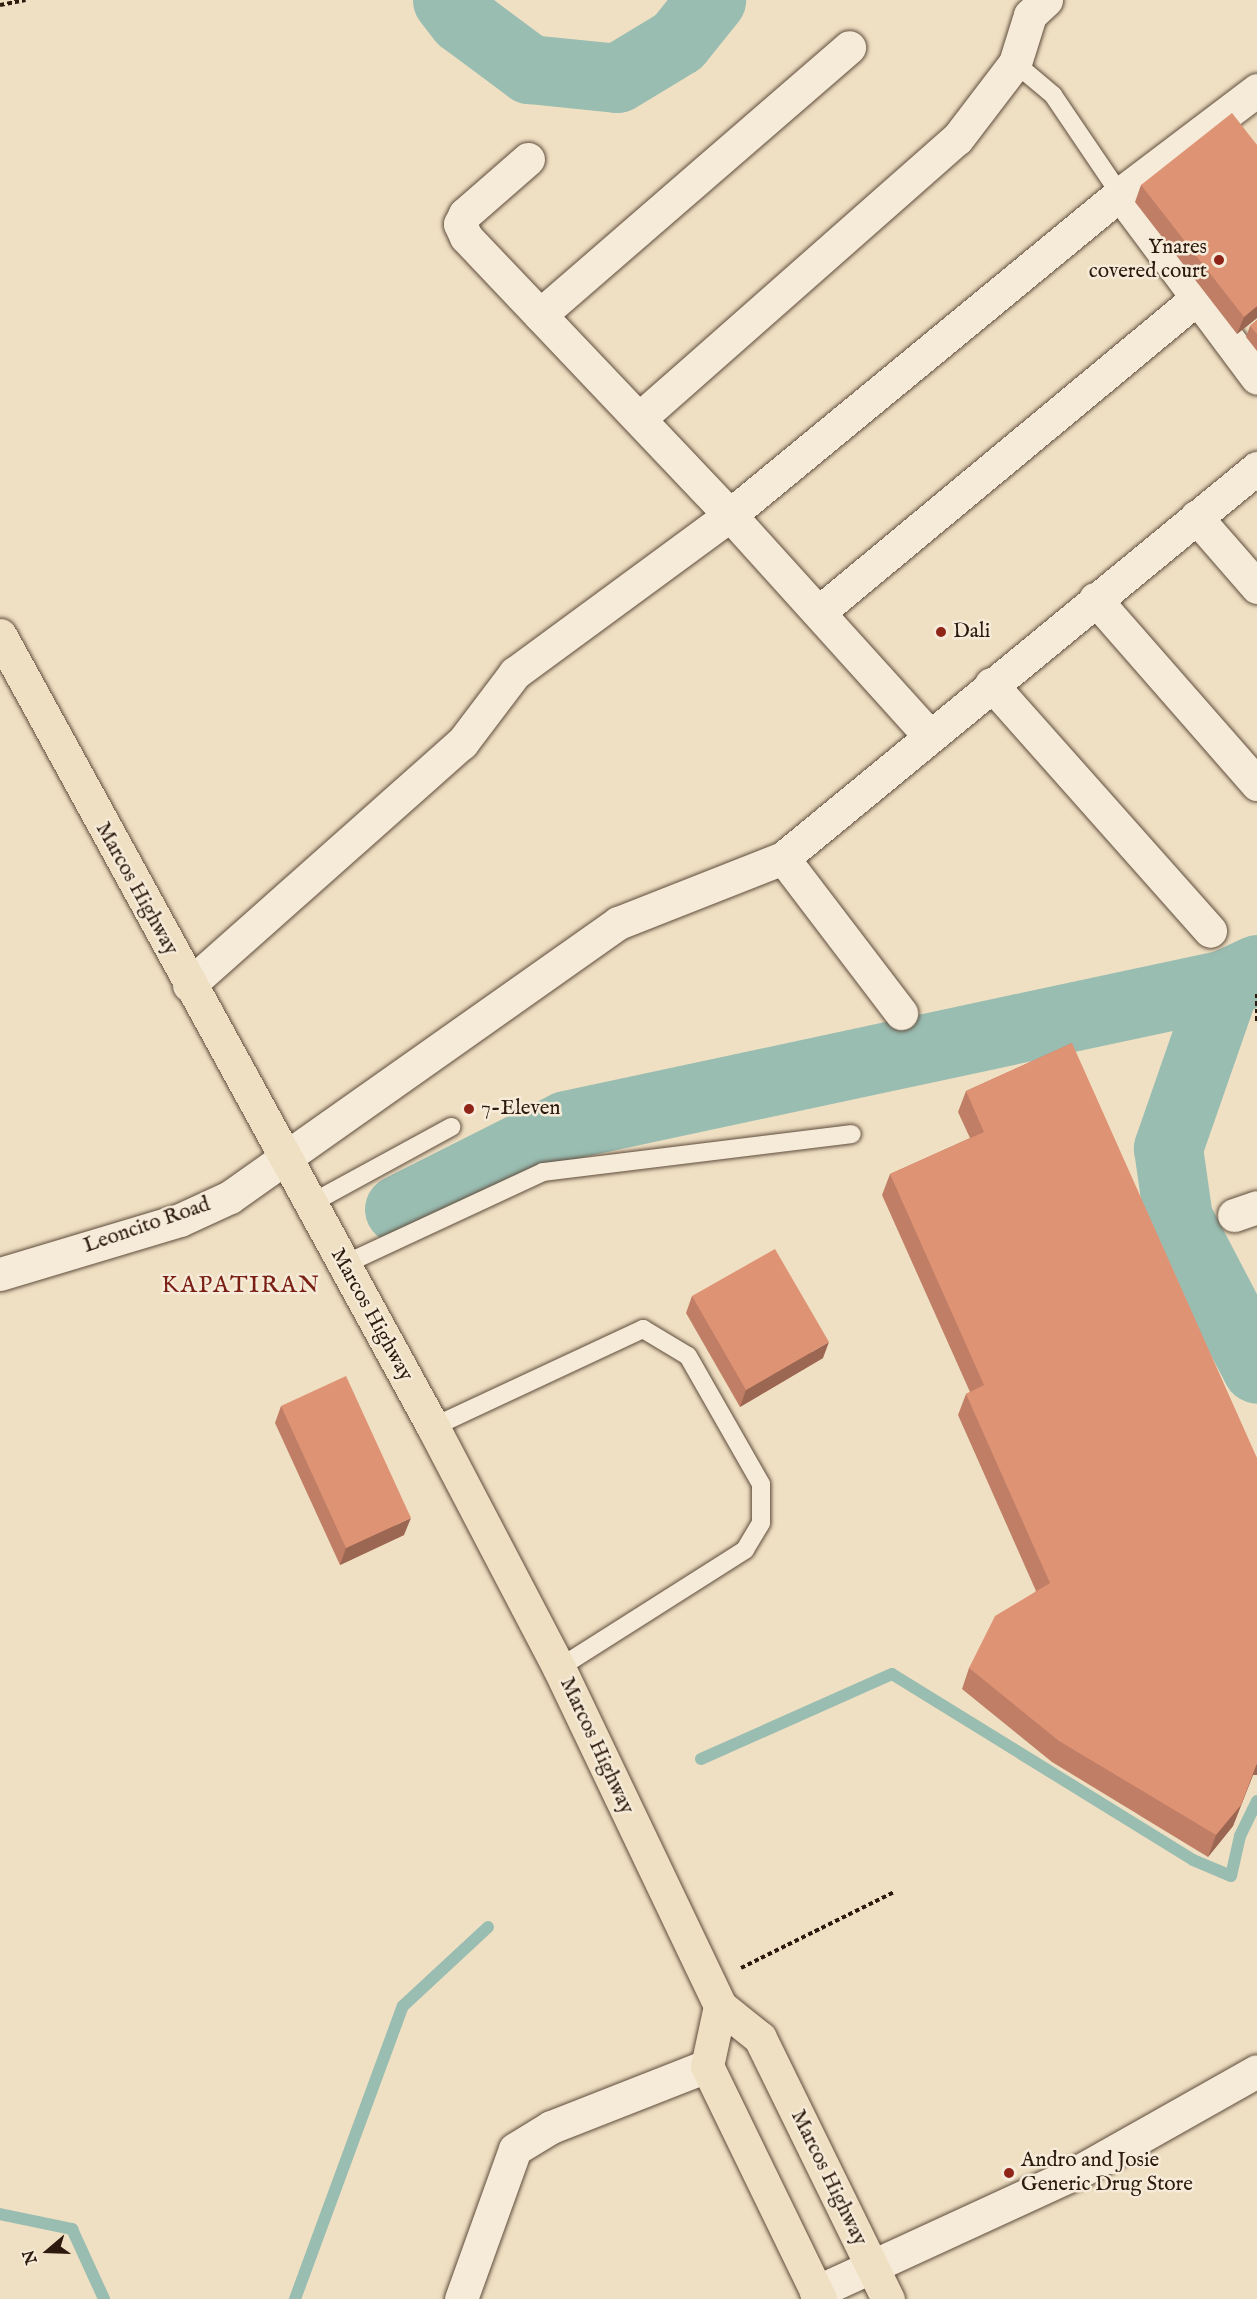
<!DOCTYPE html>
<style>
body{margin:0}
#map{position:relative;width:1257px;height:2299px;overflow:hidden;background:#f0e0c3;font-family:"IM FELL English",serif}
div>[style]{position:absolute}
.stream>*{height:12px;margin:-6px;padding:0 6px;transform-origin:6px;border-radius:6px;background:#9abdb2}
.river>*{height:69px;margin:-34.5px;padding:0 34.5px;transform-origin:34.5px;border-radius:34.5px;background:#9abdb2}
.path>*{height:4px;margin-top:-2px;transform-origin:0;background:repeating-linear-gradient(90deg,#2d1a0f 0 4.5px,transparent 0 7.5px)}
.roads{filter:drop-shadow(0 0 2px #5e4c3c) drop-shadow(0 0 2px #5e4c3c)}
.lane>*{height:18px;margin:-9px;padding:0 9px;transform-origin:9px;border-radius:9px;background:#f5ebd8}
.street>*{height:33px;margin:-16.5px;padding:0 16.5px;transform-origin:16.5px;border-radius:16.5px;background:#f5ebd8}
.secondary>*{height:33px;margin:-16.5px;padding:0 16.5px;transform-origin:16.5px;border-radius:16.5px;background:#f5ebd8}
.primary>*{height:33px;margin:-16.5px;padding:0 16.5px;transform-origin:16.5px;border-radius:16.5px;background:#f0e0c3}
.wall>*{inset:0;background:#bf7e65}
.shaded-wall>*{inset:0;background:#9b6752}
.building>*{inset:0;background:#de9375}
.dots>*{width:16px;height:16px;translate:-50% -50%;box-sizing:border-box;border:3px solid #f5ebd8;border-radius:50%}
span{translate:-50% -50%;white-space:nowrap;text-align:center;line-height:1.15;-webkit-text-stroke:5px #f5ebd8;paint-order:stroke}
.poi-label{font-size:21px;color:#2d1a0f}
.right{translate:-100% -50%;text-align:right}
.left{translate:0 -50%;text-align:left}
.street-label{font-size:21px;color:#2d1a0f}
.quarter-label{font-size:24px;color:#7a1f14;letter-spacing:1.5px}
.north{position:absolute;left:18px;top:2221px;width:60px;height:60px;-webkit-text-stroke:4px #f5ebd8;paint-order:stroke;rotate:251deg;font-size:16px;font-weight:700;line-height:24px;text-align:center;color:#2d1a0f}
.north::after{content:'';display:block;margin:auto;width:21px;height:27px;background:#2d1a0f;clip-path:polygon(50% 0,100% 100%,50% 72%,0 100%)}
</style>
<div id="map">
<div class="stream">
<div style="left:701px;top:1759px;width:209px;rotate:-24deg"></div>
<div style="left:892px;top:1674px;width:354px;rotate:31.7deg"></div>
<div style="left:1193px;top:1860px;width:41px;rotate:22.8deg"></div>
<div style="left:1231px;top:1876px;width:41px;rotate:-77.3deg"></div>
<div style="left:1240px;top:1836px;width:39px;rotate:-64deg"></div>
<div style="left:0;top:2214px;width:74px;rotate:11.8deg"></div>
<div style="left:72px;top:2229px;width:77px;rotate:65.4deg"></div>
<div style="left:295px;top:2299px;width:312px;rotate:-69.8deg"></div>
<div style="left:403px;top:2006px;width:116px;rotate:-42.9deg"></div>
</div>
<div class="river">
<div style="left:447px;top:0;width:24px;rotate:52deg"></div>
<div style="left:462px;top:19px;width:84px;rotate:36.7deg"></div>
<div style="left:529px;top:69px;width:88px;rotate:5.8deg"></div>
<div style="left:617px;top:78px;width:71px;rotate:-31.2deg"></div>
<div style="left:678px;top:41px;width:53px;rotate:-51.2deg"></div>
<div style="left:1257px;top:969px;width:35px;rotate:155deg"></div>
<div style="left:1225px;top:984px;width:174px;rotate:109.2deg"></div>
<div style="left:1168px;top:1148px;width:71px;rotate:81.9deg"></div>
<div style="left:1178px;top:1218px;width:170px;rotate:62.4deg"></div>
<div style="left:399px;top:1209px;width:187px;rotate:-26.7deg"></div>
<div style="left:566px;top:1125px;width:674px;rotate:-12.08deg"></div>
</div>
<div class="path">
<div style="left:0;top:5px;width:26px;rotate:-11deg"></div>
<div style="left:1257px;top:994px;width:27px;rotate:90deg"></div>
<div style="left:741px;top:1968px;width:171px;rotate:-26.4deg"></div>
</div>
<div class="roads">
<div class="lane">
<div style="left:1015px;top:63px;width:50px;rotate:40.1deg"></div>
<div style="left:1053px;top:95px;width:120px;rotate:55.9deg"></div>
<div style="left:310px;top:1204px;width:161px;rotate:-28.6deg"></div>
<div style="left:343px;top:1265px;width:221px;rotate:-24.9deg"></div>
<div style="left:543px;top:1172px;width:311px;rotate:-7deg"></div>
<div style="left:433px;top:1427px;width:232px;rotate:-25deg"></div>
<div style="left:643px;top:1329px;width:52px;rotate:31deg"></div>
<div style="left:688px;top:1356px;width:147px;rotate:60.3deg"></div>
<div style="left:761px;top:1484px;width:39px;rotate:90deg"></div>
<div style="left:761px;top:1523px;width:31px;rotate:121deg"></div>
<div style="left:745px;top:1550px;width:220px;rotate:147.6deg"></div>
</div>
<div class="street">
<div style="left:528px;top:159px;width:84px;rotate:138.9deg"></div>
<div style="left:465px;top:214px;width:11px;rotate:117deg"></div>
<div style="left:460px;top:224px;width:14px;rotate:65deg"></div>
<div style="left:466px;top:237px;width:383px;rotate:46.5deg"></div>
<div style="left:730px;top:515px;width:298px;rotate:47.9deg"></div>
<div style="left:1120px;top:194px;width:229px;rotate:53.3deg"></div>
<div style="left:540px;top:315px;width:409px;rotate:-40.9deg"></div>
<div style="left:640px;top:418px;width:422px;rotate:-41.4deg"></div>
<div style="left:957px;top:139px;width:96px;rotate:-52.7deg"></div>
<div style="left:1015px;top:63px;width:50px;rotate:-72.6deg"></div>
<div style="left:1030px;top:15px;width:22px;rotate:-43deg"></div>
<div style="left:1196px;top:517px;width:93px;rotate:48.9deg"></div>
<div style="left:1095px;top:599px;width:246px;rotate:48.8deg"></div>
<div style="left:819px;top:612px;width:494px;rotate:-39.7deg"></div>
<div style="left:991px;top:684px;width:330px;rotate:48.4deg"></div>
<div style="left:783px;top:858px;width:195px;rotate:52.7deg"></div>
<div style="left:189px;top:985px;width:365px;rotate:-41.6deg"></div>
<div style="left:462px;top:743px;width:88px;rotate:-52.9deg"></div>
<div style="left:515px;top:673px;width:267px;rotate:-36.3deg"></div>
<div style="left:730px;top:515px;width:505px;rotate:-39.46deg"></div>
<div style="left:1120px;top:194px;width:172px;rotate:-37.2deg"></div>
<div style="left:1234px;top:1215px;width:24px;rotate:-19deg"></div>
<div style="left:0;top:1274px;width:188px;rotate:-16.7deg"></div>
<div style="left:180px;top:1220px;width:55px;rotate:-24.7deg"></div>
<div style="left:230px;top:1197px;width:67px;rotate:-35.3deg"></div>
<div style="left:461px;top:2299px;width:159px;rotate:-70.2deg"></div>
<div style="left:515px;top:2149px;width:42px;rotate:-31.4deg"></div>
<div style="left:551px;top:2127px;width:168px;rotate:-21.4deg"></div>
</div>
<div class="secondary">
<div style="left:285px;top:1158px;width:408px;rotate:-35.2deg"></div>
<div style="left:618px;top:923px;width:177px;rotate:-21.5deg"></div>
<div style="left:783px;top:858px;width:614px;rotate:-39.45deg"></div>
<div style="left:816px;top:2292px;width:296px;rotate:-24.7deg"></div>
<div style="left:1085px;top:2168px;width:197px;rotate:-29.4deg"></div>
</div>
<div class="primary">
<div style="left:0;top:635px;width:903px;rotate:61.33deg"></div>
<div style="left:433px;top:1427px;width:272px;rotate:62.4deg"></div>
<div style="left:559px;top:1668px;width:374px;rotate:64.5deg"></div>
<div style="left:720px;top:2006px;width:51px;rotate:38.7deg"></div>
<div style="left:760px;top:2038px;width:291px;rotate:63.9deg"></div>
<div style="left:720px;top:2006px;width:61px;rotate:102.2deg"></div>
<div style="left:707px;top:2066px;width:259px;rotate:64.1deg"></div>
</div>
</div>
<div class="wall">
<div style="clip-path:polygon(1257px 145px,1257px 318px,1237px 334px,1135px 202px,1141px 185px)"></div>
<div style="clip-path:polygon(1257px 320px,1257px 351px,1246px 337px,1250px 326px)"></div>
<div style="clip-path:polygon(1072px 1043px,1253px 1775px,1233px 1826px,1208px 1857px,1052px 1762px,962px 1689px,969px 1668px,1036px 1591px,958px 1415px,966px 1394px,970px 1392px,882px 1195px,890px 1174px,970px 1138px,958px 1112px,966px 1091px)"></div>
<div style="clip-path:polygon(692px 1296px,823px 1358px,740px 1407px,686px 1313px)"></div>
<div style="clip-path:polygon(281px 1406px,404px 1535px,340px 1565px,275px 1423px)"></div>
</div>
<div class="shaded-wall">
<div style="clip-path:polygon(1257px 306px,1257px 318px,1237px 334px,1244px 317px)"></div>
<div style="clip-path:polygon(829px 1342px,823px 1358px,740px 1407px,746px 1390px)"></div>
<div style="clip-path:polygon(411px 1518px,404px 1535px,340px 1565px,346px 1548px)"></div>
<div style="clip-path:polygon(1257px 1763px,1257px 1775px,1253px 1775px,1233px 1826px,1208px 1857px,1216px 1835px)"></div>
</div>
<div class="building">
<div style="clip-path:polygon(1232px 113px,1257px 145px,1257px 306px,1244px 317px,1141px 185px)"></div>
<div style="clip-path:polygon(1257px 320px,1257px 334px,1250px 326px)"></div>
<div style="clip-path:polygon(1072px 1043px,1257px 1458px,1257px 1763px,1241px 1805px,1216px 1835px,1059px 1741px,969px 1668px,995px 1616px,1050px 1583px,966px 1394px,984px 1385px,890px 1174px,984px 1132px,966px 1091px)"></div>
<div style="clip-path:polygon(775px 1249px,829px 1342px,746px 1390px,692px 1296px)"></div>
<div style="clip-path:polygon(346px 1376px,411px 1518px,346px 1548px,281px 1406px)"></div>
</div>
<div class="dots">
<div style="left:1219px;top:260px;background:#8f2418"></div>
<div style="left:941px;top:632px;background:#8f2418"></div>
<div style="left:469px;top:1109px;background:#8f2418"></div>
<div style="left:1009px;top:2173px;background:#8f2418"></div>
</div>
<div class="poi-label">
<span class="right" style="left:1207px;top:260px">Ynares<br>covered court</span>
<span class="left" style="left:953px;top:632px">Dali</span>
<span class="left" style="left:481px;top:1109px">7-Eleven</span>
<span class="left" style="left:1021px;top:2173px">Andro and Josie<br>Generic Drug Store</span>
</div>
<div class="street-label">
<span style="left:136px;top:889px;rotate:61deg">Marcos Highway</span>
<span style="left:147px;top:1226px;rotate:-19deg">Leoncito Road</span>
<span style="left:371px;top:1315px;rotate:61deg">Marcos Highway</span>
<span style="left:596px;top:1746px;rotate:65deg">Marcos Highway</span>
<span style="left:828px;top:2178px;rotate:64deg">Marcos Highway</span>
</div>
<div class="quarter-label">
<span style="left:241px;top:1286px">KAPATIRAN</span>
</div>
<div class="north">N</div>
</div>
